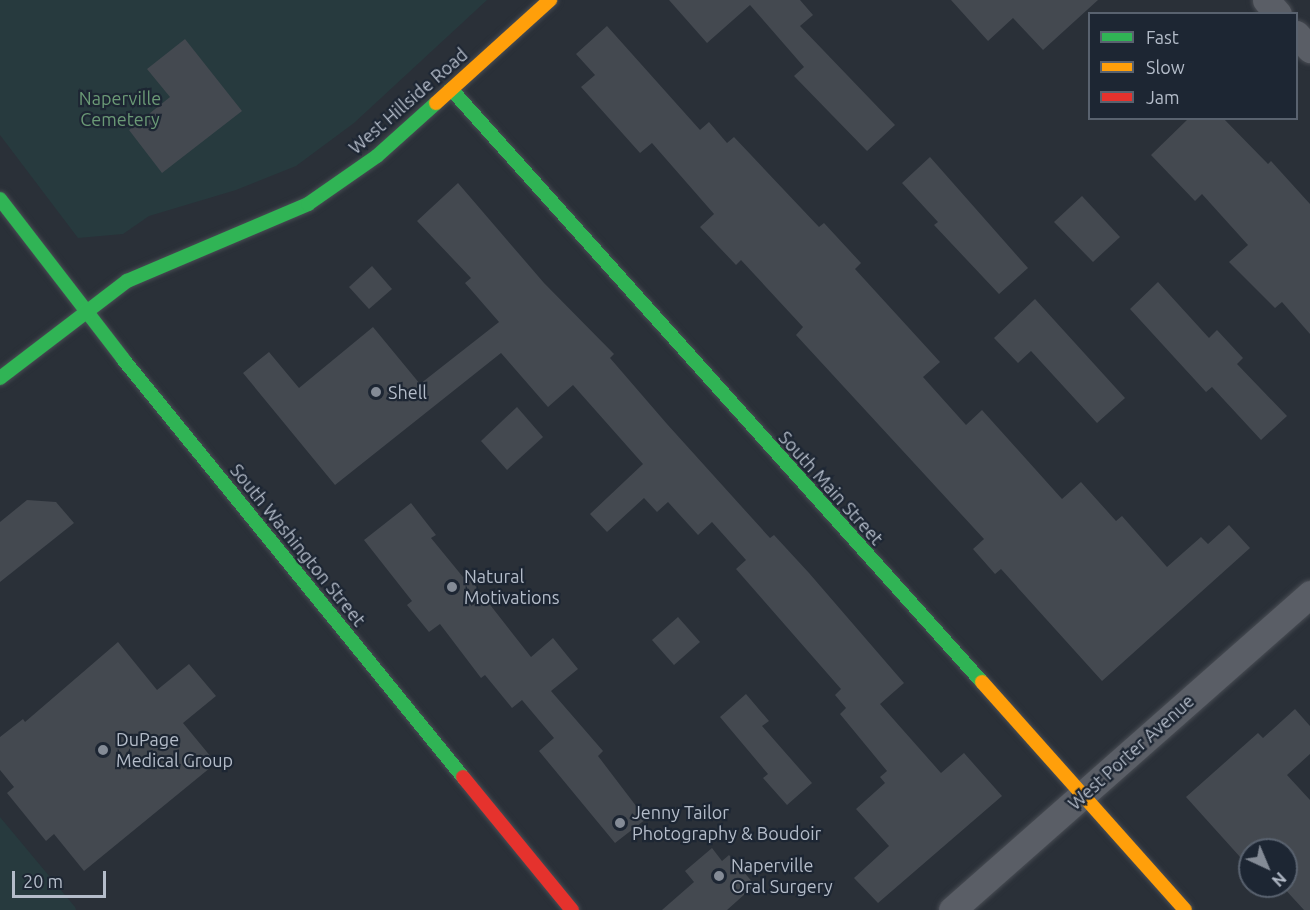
<!DOCTYPE html>
<style>
body{margin:0}
#map{position:relative;width:1310px;height:910px;overflow:hidden;background:#2a3038;font-family:Ubuntu,sans-serif}
div>[style]{position:absolute}
.green>*{inset:0;background:#273a3e}
.building>*{inset:0;background:#444950}
.roads{filter:drop-shadow(0 0 2px #484c53) drop-shadow(0 0 2px #484c53)}
.street>*{height:27px;margin:-13.5px;padding:0 13.5px;transform-origin:13.5px;border-radius:13.5px;background:#5a5e66}
.fast>*{height:14px;margin:-7px;padding:0 7px;transform-origin:7px;border-radius:7px;background:#30b455}
.slow>*{height:14px;margin:-7px;padding:0 7px;transform-origin:7px;border-radius:7px;background:#ff9f0a}
.jam>*{height:14px;margin:-7px;padding:0 7px;transform-origin:7px;border-radius:7px;background:#e5322d}
.dots>*{width:16px;height:16px;translate:-50% -50%;box-sizing:border-box;border:3px solid #1d2633;border-radius:50%}
span{translate:-50% -50%;white-space:nowrap;text-align:center;line-height:1.15;-webkit-text-stroke:4.5px #1d2633;paint-order:stroke}
.park-label{font-size:18px;color:#6b9a76}
.street-label{font-size:18px;color:#b4bcc9}
.poi-label{font-size:18px;color:#b4bcc9}
.left{translate:0 -50%;text-align:left}
.legend{position:absolute;left:1088px;top:12px;width:210px;height:108px;box-sizing:border-box;background:#1d2633;border:2px solid #59626f;margin:0;padding:8px 10px;list-style:none;font-size:18px;color:#b4bcc9}
.legend li{display:flex;align-items:center;gap:12px;height:30px}
.legend b{width:30px;border:2px solid #59626f}
.north{position:absolute;left:1238px;top:838px;width:60px;height:60px;box-sizing:border-box;background:#1d2633;border:2px solid #59626f;border-radius:50%;rotate:136deg;font-size:16px;font-weight:700;line-height:24px;text-align:center;color:#b4bcc9}
.north::after{content:'';display:block;margin:auto;width:21px;height:27px;background:#848b96;clip-path:polygon(50% 0,100% 100%,50% 72%,0 100%)}
.scale{position:absolute;left:12px;top:871px;width:94px;height:27px;box-sizing:border-box;border:3px solid #b4bcc9;border-top:0;padding-left:8px;font-size:18px;line-height:21px;white-space:nowrap;color:#b4bcc9;-webkit-text-stroke:4px #1d2633;paint-order:stroke}
</style>
<div id="map">
<div class="green">
<div style="clip-path:polygon(0 0,487px 0,354px 123px,296px 166px,236px 190px,149px 216px,123px 234px,78px 238px,0 135px)"></div>
<div style="clip-path:polygon(0 817px,75px 907px,76px 910px,0 910px)"></div>
</div>
<div class="building">
<div style="clip-path:polygon(669px 0,800px 0,813px 15px,800px 26px,895px 125px,867px 151px,794px 76px,804px 67px,750px 5px,707px 43px)"></div>
<div style="clip-path:polygon(951px 0,1098px 0,1043px 50px,1013px 18px,988px 41px)"></div>
<div style="clip-path:polygon(607px 26px,700px 130px,709px 122px,727px 143px,734px 137px,819px 227px,824px 223px,861px 263px,855px 269px,940px 362px,923px 377px,966px 425px,982px 410px,1062px 499px,1081px 482px,1116px 521px,1122px 516px,1167px 567px,1201px 537px,1208px 544px,1229px 525px,1250px 548px,1102px 681px,1001px 569px,995px 574px,973px 549px,984px 539px,796px 335px,803px 327px,741px 260px,736px 265px,700px 227px,714px 214px,652px 143px,640px 153px,581px 87px,595px 75px,576px 54px)"></div>
<div style="clip-path:polygon(185px 39px,242px 111px,162px 173px,129px 130px,170px 97px,147px 69px)"></div>
<div style="clip-path:polygon(1189px 118px,1223px 118px,1268px 164px,1271px 161px,1310px 204px,1310px 334px,1282px 302px,1275px 308px,1229px 262px,1248px 245px,1202px 194px,1195px 201px,1151px 155px)"></div>
<div style="clip-path:polygon(930px 157px,1028px 268px,999px 294px,934px 225px,938px 222px,902px 183px)"></div>
<div style="clip-path:polygon(458px 183px,544px 283px,614px 354px,610px 358px,667px 424px,770px 538px,774px 535px,809px 573px,904px 683px,880px 704px,941px 773px,964px 753px,1002px 796px,878px 903px,854px 878px,889px 846px,856px 809px,885px 783px,880px 777px,887px 771px,840px 714px,846px 708px,835px 695px,841px 689px,736px 569px,746px 560px,712px 522px,698px 535px,668px 502px,657px 512px,644px 498px,607px 532px,590px 514px,643px 464px,573px 385px,548px 407px,501px 353px,335px 485px,243px 373px,269px 352px,299px 388px,373px 327px,420px 384px,499px 322px,465px 283px,471px 278px,417px 221px)"></div>
<div style="clip-path:polygon(1082px 196px,1120px 237px,1093px 262px,1054px 222px)"></div>
<div style="clip-path:polygon(372px 266px,392px 289px,369px 309px,349px 287px)"></div>
<div style="clip-path:polygon(1158px 282px,1209px 338px,1217px 330px,1243px 358px,1237px 364px,1287px 416px,1261px 440px,1212px 387px,1206px 392px,1130px 309px)"></div>
<div style="clip-path:polygon(1035px 299px,1125px 398px,1097px 423px,1031px 351px,1018px 363px,994px 338px)"></div>
<div style="clip-path:polygon(517px 407px,543px 437px,507px 470px,481px 441px)"></div>
<div style="clip-path:polygon(27px 500px,56px 502px,74px 523px,0 582px,0 522px)"></div>
<div style="clip-path:polygon(411px 503px,436px 535px,431px 538px,463px 577px,466px 574px,531px 657px,553px 638px,578px 669px,551px 691px,603px 751px,598px 756px,646px 819px,615px 843px,539px 751px,554px 738px,522px 700px,512px 708px,485px 675px,481px 678px,440px 624px,429px 632px,407px 605px,412px 601px,364px 540px)"></div>
<div style="clip-path:polygon(678px 617px,700px 642px,674px 665px,652px 640px)"></div>
<div style="clip-path:polygon(118px 642px,157px 690px,189px 664px,216px 696px,183px 723px,216px 763px,84px 871px,54px 834px,46px 841px,7px 793px,14px 787px,0 770px,0 737px,23px 719px,25px 722px)"></div>
<div style="clip-path:polygon(746px 694px,769px 721px,762px 726px,812px 783px,787px 805px,763px 778px,768px 774px,720px 717px)"></div>
<div style="clip-path:polygon(1295px 709px,1310px 726px,1310px 754px,1287px 775px,1310px 800px,1310px 910px,1304px 910px,1282px 886px,1286px 886px,1286px 850px,1250px 850px,1250px 868px,1186px 797px,1258px 733px,1263px 738px)"></div>
<div style="clip-path:polygon(712px 848px,722px 861px,729px 855px,755px 885px,727px 910px,662px 910px,694px 882px,685px 871px)"></div>
</div>
<div class="roads">
<div class="street">
<div style="left:1266px;top:0;width:18px;rotate:49deg"></div>
<div style="left:1296px;top:34px;width:21px;rotate:47deg"></div>
<div style="left:952px;top:910px;width:478px;rotate:-41.4deg"></div>
</div>
<div class="fast">
<div style="left:451px;top:89px;width:796px;rotate:48.16deg"></div>
<div style="left:0;top:199px;width:202px;rotate:52.4deg"></div>
<div style="left:123px;top:359px;width:539px;rotate:50.88deg"></div>
<div style="left:0;top:378px;width:160px;rotate:-37.4deg"></div>
<div style="left:127px;top:281px;width:197px;rotate:-23deg"></div>
<div style="left:308px;top:204px;width:84px;rotate:-34.8deg"></div>
<div style="left:377px;top:156px;width:79px;rotate:-41.9deg"></div>
</div>
<div class="slow">
<div style="left:436px;top:103px;width:154px;rotate:-42.1deg"></div>
<div style="left:982px;top:682px;width:305px;rotate:48.3deg"></div>
</div>
<div class="jam">
<div style="left:463px;top:777px;width:172px;rotate:50.7deg"></div>
</div>
</div>
<div class="dots">
<div style="left:376px;top:392px;background:#848b96"></div>
<div style="left:452px;top:587px;background:#848b96"></div>
<div style="left:103px;top:750px;background:#848b96"></div>
<div style="left:620px;top:823px;background:#848b96"></div>
<div style="left:719px;top:876px;background:#848b96"></div>
</div>
<div class="park-label">
<span style="left:120px;top:109px">Naperville<br>Cemetery</span>
</div>
<div class="street-label">
<span style="left:408px;top:101px;rotate:-41deg">West Hillside Road</span>
<span style="left:831px;top:488px;rotate:48deg">South Main Street</span>
<span style="left:298px;top:545px;rotate:51deg">South Washington Street</span>
<span style="left:1131px;top:752px;rotate:-42deg">West Porter Avenue</span>
</div>
<div class="poi-label">
<span class="left" style="left:388px;top:392px">Shell</span>
<span class="left" style="left:464px;top:587px">Natural<br>Motivations</span>
<span class="left" style="left:116px;top:750px">DuPage<br>Medical Group</span>
<span class="left" style="left:632px;top:823px">Jenny Tailor<br>Photography &amp; Boudoir</span>
<span class="left" style="left:731px;top:876px">Naperville<br>Oral Surgery</span>
</div>
<ul class="legend">
<li><b style="height:8px;background:#30b455"></b>Fast</li>
<li><b style="height:8px;background:#ff9f0a"></b>Slow</li>
<li><b style="height:8px;background:#e5322d"></b>Jam</li>
</ul>
<div class="north">N</div>
<div class="scale">20 m</div>
</div>
